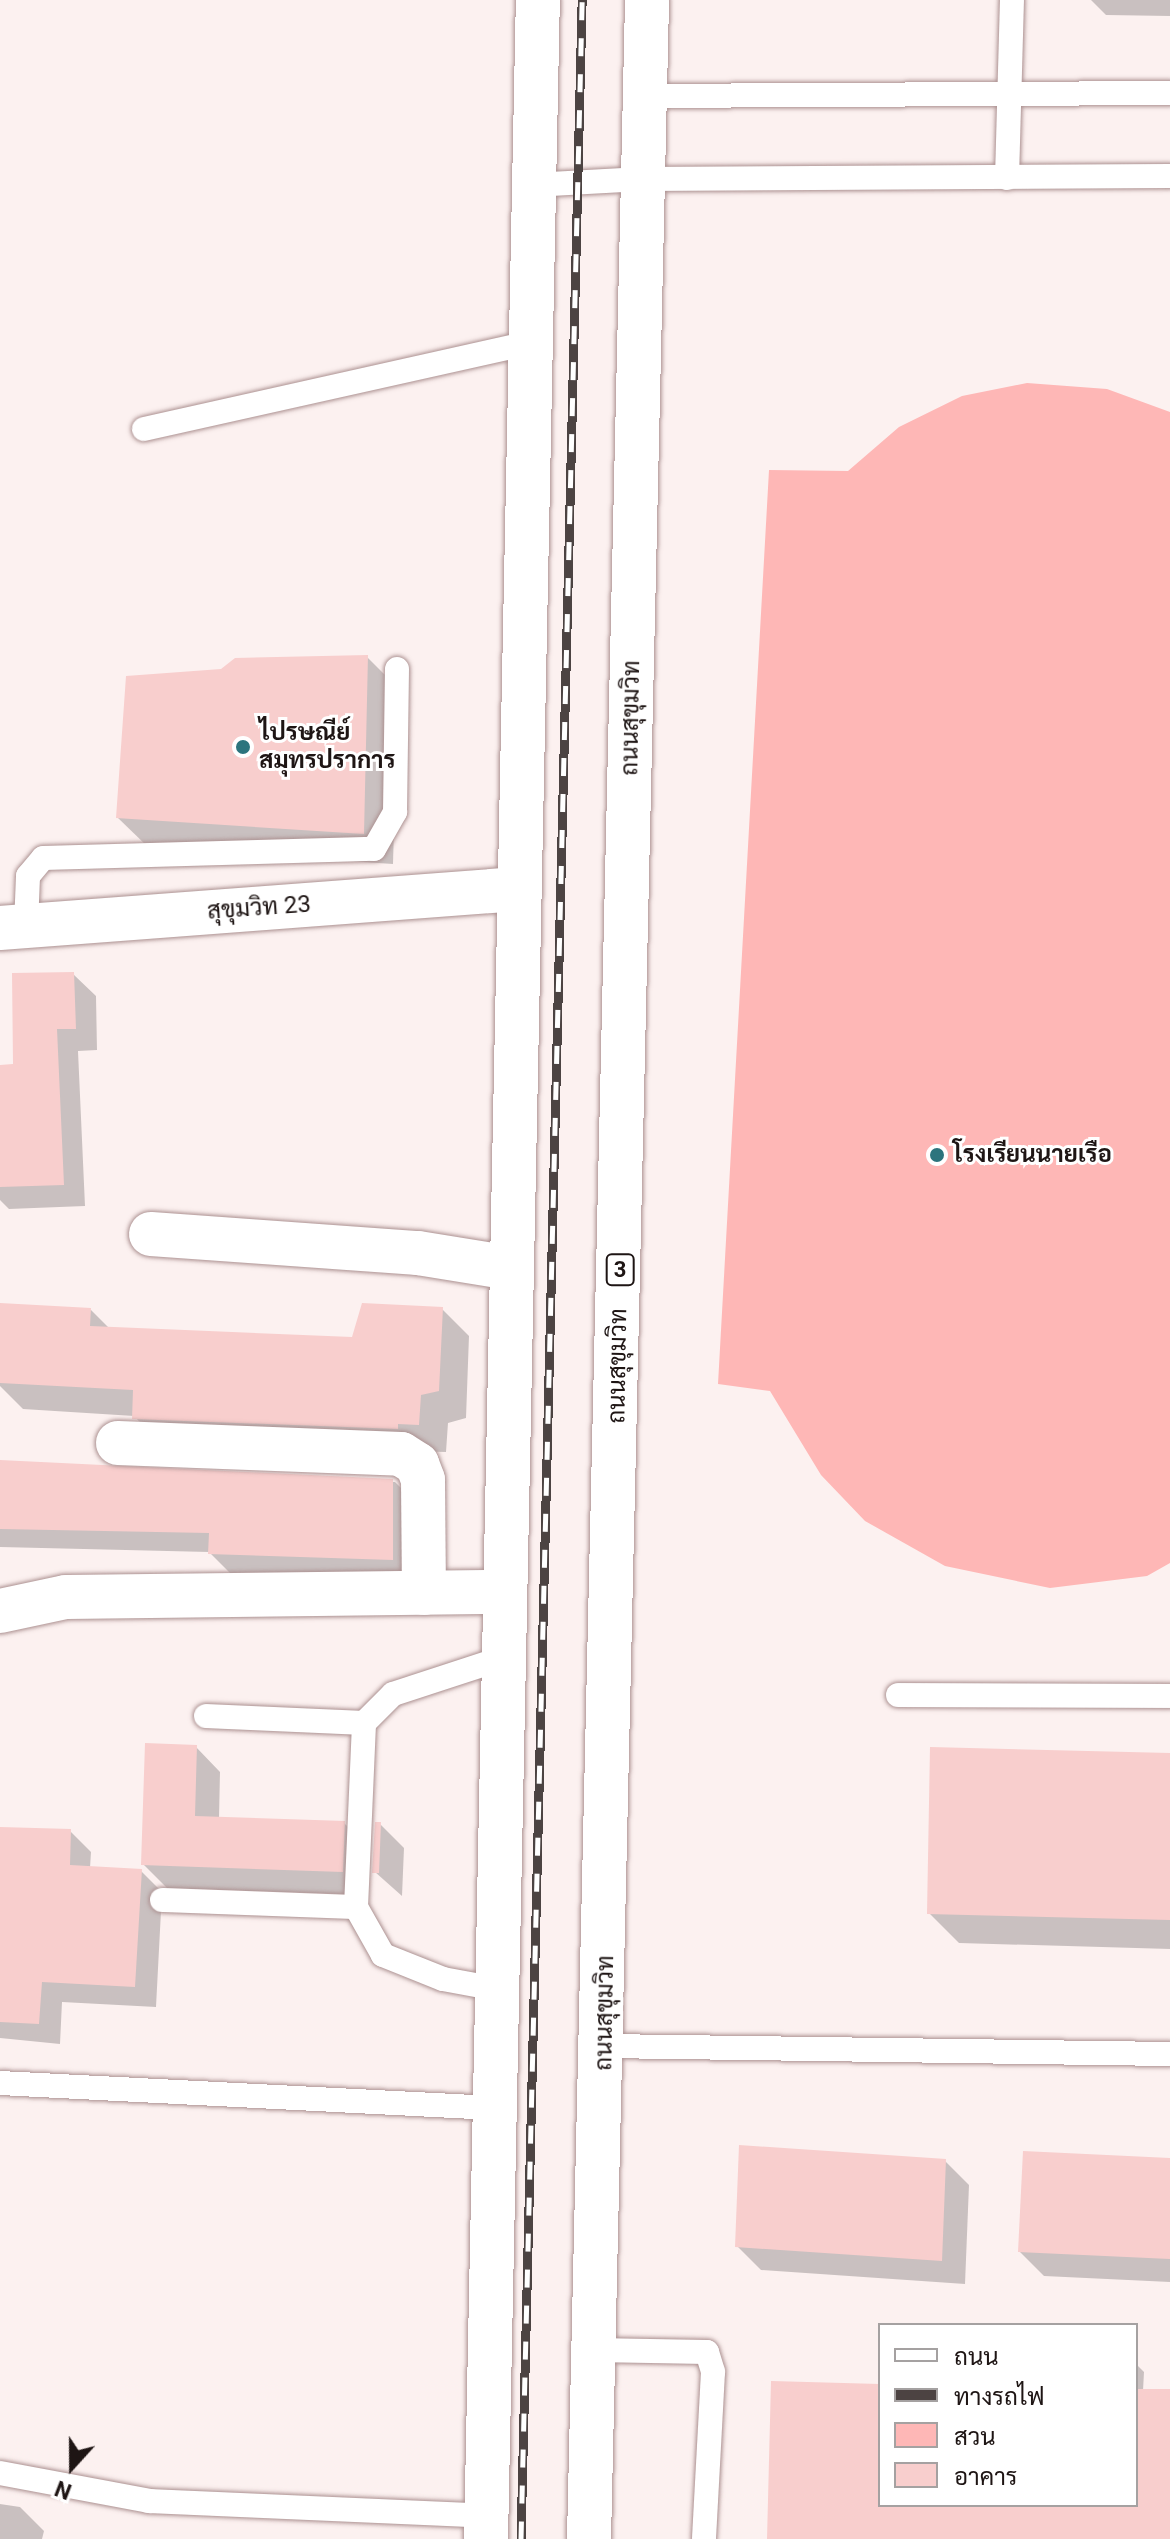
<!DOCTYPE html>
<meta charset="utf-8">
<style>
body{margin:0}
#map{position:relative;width:1170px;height:2539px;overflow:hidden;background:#fcf1f0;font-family:Roboto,Sarabun,sans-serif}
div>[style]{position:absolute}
.green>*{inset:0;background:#feb7b6}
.shadow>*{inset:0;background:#0003}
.building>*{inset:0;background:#f8cecd}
.roads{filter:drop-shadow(0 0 2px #ac9191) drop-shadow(0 0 2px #ac9191)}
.lane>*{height:24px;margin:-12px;padding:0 12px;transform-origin:12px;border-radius:12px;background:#fff}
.street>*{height:44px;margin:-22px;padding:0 22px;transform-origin:22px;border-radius:22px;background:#fff}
.highway>*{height:44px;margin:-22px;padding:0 22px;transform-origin:22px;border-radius:22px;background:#fff}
.rail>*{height:9px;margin-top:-4.5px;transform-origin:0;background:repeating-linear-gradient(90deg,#fff 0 18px,#4c4342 0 36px);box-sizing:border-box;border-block:2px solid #4c4342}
.dots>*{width:22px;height:22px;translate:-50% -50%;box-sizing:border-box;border:4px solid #fff;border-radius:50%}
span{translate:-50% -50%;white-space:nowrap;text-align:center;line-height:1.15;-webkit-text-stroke:6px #fff;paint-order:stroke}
.shield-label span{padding:2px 6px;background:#fff;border:2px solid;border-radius:6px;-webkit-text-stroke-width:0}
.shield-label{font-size:22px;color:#1e1514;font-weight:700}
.street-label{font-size:24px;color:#1e1514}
.poi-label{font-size:24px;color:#1e1514;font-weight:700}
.left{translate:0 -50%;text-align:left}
.legend{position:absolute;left:878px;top:2323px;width:260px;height:184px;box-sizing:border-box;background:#fff;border:2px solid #a5a1a1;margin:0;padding:10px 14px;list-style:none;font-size:24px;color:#1e1514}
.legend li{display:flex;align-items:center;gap:16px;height:40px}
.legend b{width:40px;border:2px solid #a5a1a1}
.north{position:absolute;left:32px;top:2427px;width:80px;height:80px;-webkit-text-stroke:6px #fff;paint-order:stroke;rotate:201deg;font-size:22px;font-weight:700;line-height:32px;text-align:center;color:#1e1514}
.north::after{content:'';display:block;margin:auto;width:28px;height:36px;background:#1e1514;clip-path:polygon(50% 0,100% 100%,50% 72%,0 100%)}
</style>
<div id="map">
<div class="green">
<div style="clip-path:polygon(1027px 383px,1107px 389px,1170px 412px,1170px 1563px,1147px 1576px,1050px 1588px,945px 1566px,865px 1521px,821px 1475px,770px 1391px,718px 1384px,769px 470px,848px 471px,899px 427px,962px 396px)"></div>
</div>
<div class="shadow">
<div style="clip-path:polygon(1091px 0,1170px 0,1170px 16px,1106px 15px)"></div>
<div style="clip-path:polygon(367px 657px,398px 688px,393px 864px,149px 848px,118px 818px,222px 671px)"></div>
<div style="clip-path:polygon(73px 974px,96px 996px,97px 1050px,78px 1051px,85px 1206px,9px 1209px,0 1200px,0 1067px,15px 1066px)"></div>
<div style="clip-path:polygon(0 1305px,91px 1310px,109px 1328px,354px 1339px,442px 1309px,469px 1336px,466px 1418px,448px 1423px,446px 1452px,162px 1445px,134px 1416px,23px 1409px,0 1386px)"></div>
<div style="clip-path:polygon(0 1462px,395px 1482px,415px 1502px,413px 1579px,230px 1573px,209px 1552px,0 1547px)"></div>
<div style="clip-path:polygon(196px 1747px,220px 1772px,219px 1819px,344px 1823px,368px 1847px,366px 1895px,167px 1888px,143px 1864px)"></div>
<div style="clip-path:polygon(1170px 1755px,1170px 1949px,959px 1943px,929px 1913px)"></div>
<div style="clip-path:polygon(380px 1824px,404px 1848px,402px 1896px,375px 1872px)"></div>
<div style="clip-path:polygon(0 1829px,70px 1831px,91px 1852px,90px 1868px,141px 1871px,162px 1892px,156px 2007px,62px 2002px,60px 2044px,0 2038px)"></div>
<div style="clip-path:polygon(1170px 2160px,1170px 2282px,1044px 2276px,1020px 2252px)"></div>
<div style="clip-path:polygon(945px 2161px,969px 2185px,965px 2284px,761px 2270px,737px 2246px)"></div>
<div style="clip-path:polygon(1136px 2364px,1144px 2372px,1143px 2391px,1170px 2391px,1170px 2539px,769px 2539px,880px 2386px,880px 2505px,1136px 2505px)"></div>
<div style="clip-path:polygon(0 2504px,20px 2507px,44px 2531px,42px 2539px,0 2539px)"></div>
</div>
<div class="building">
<div style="clip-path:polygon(368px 655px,364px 834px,116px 818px,126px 676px,221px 669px,235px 658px)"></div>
<div style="clip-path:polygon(74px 972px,76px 1029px,57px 1029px,64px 1185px,0 1187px,0 1065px,13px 1064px,12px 973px)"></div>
<div style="clip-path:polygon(0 1303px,91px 1308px,90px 1326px,352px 1337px,362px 1303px,443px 1307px,439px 1391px,421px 1395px,419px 1425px,398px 1424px,398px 1429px,132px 1419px,133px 1390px,0 1383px)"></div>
<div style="clip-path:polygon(0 1460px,393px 1479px,393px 1560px,208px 1554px,209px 1533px,0 1529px)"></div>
<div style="clip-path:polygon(145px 1743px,197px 1745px,195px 1816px,345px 1821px,343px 1872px,141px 1865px)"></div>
<div style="clip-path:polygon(930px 1747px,1170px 1753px,1170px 1920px,927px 1914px)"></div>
<div style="clip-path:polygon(375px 1822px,381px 1822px,379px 1873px,372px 1873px)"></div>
<div style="clip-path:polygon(0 1827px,71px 1829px,70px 1865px,142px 1869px,135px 1987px,42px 1982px,39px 2024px,0 2022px)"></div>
<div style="clip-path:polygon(739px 2145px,946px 2159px,942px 2261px,735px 2247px)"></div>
<div style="clip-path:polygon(1023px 2151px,1170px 2158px,1170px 2259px,1018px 2252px)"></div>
<div style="clip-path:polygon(771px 2381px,880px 2384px,880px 2505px,1136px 2505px,1136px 2389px,1170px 2389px,1170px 2539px,767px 2539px)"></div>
</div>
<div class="roads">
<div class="lane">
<div style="left:645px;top:96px;width:525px;rotate:-0.33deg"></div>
<div style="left:1007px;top:178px;width:178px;rotate:-88.4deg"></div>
<div style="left:532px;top:185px;width:110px;rotate:-3.1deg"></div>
<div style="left:642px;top:179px;width:528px;rotate:-0.33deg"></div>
<div style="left:144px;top:429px;width:394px;rotate:-12.6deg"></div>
<div style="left:26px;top:926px;width:50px;rotate:-87.7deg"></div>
<div style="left:28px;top:876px;width:23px;rotate:-50deg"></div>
<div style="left:43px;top:858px;width:331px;rotate:-1.6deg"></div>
<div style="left:374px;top:849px;width:43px;rotate:-60.4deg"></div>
<div style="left:395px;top:812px;width:143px;rotate:-89.2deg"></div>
<div style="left:898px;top:1695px;width:272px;rotate:0.2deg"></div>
<div style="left:206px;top:1716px;width:158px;rotate:2.5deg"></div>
<div style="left:162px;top:1900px;width:194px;rotate:2.1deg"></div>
<div style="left:497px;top:1989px;width:55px;rotate:-169.5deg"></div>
<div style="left:443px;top:1979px;width:65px;rotate:-158.2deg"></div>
<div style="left:383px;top:1955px;width:55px;rotate:-119.4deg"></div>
<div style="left:356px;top:1907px;width:184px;rotate:-87.5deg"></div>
<div style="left:364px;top:1723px;width:41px;rotate:-45deg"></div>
<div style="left:393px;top:1694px;width:116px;rotate:-18.1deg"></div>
<div style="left:604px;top:2046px;width:566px;rotate:0.81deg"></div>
<div style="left:0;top:2083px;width:495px;rotate:2.9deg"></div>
<div style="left:594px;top:2350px;width:113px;rotate:1deg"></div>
<div style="left:707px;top:2352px;width:21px;rotate:73deg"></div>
<div style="left:713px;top:2372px;width:167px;rotate:93.1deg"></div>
<div style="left:0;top:2473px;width:152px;rotate:10.6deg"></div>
<div style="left:149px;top:2501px;width:338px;rotate:2.5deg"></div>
</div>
<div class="street">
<div style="left:0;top:928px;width:519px;rotate:-4.31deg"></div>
<div style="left:151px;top:1234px;width:268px;rotate:4.1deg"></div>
<div style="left:418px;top:1253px;width:94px;rotate:9.2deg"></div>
<div style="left:118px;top:1443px;width:283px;rotate:2.2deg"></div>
<div style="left:401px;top:1454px;width:19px;rotate:32deg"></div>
<div style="left:417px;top:1464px;width:17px;rotate:69deg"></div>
<div style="left:423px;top:1480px;width:113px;rotate:89.5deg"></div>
<div style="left:0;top:1611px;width:67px;rotate:-12deg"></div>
<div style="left:66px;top:1597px;width:439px;rotate:-0.7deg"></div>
</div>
<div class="highway">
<div style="left:486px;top:2539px;width:2540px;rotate:-88.83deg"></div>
<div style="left:589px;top:2539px;width:2540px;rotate:-88.69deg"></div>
</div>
</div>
<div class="rail">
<div style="left:521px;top:2539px;width:2540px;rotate:-88.62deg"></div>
</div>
<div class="dots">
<div style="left:243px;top:747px;background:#2c747d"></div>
<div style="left:937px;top:1155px;background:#2c747d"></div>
</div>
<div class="shield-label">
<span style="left:620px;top:1270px">3</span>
</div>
<div class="street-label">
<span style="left:631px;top:718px;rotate:-89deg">ถนนสุขุมวิท</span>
<span style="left:259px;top:908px;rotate:-4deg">สุขุมวิท 23</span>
<span style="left:618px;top:1366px;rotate:-89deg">ถนนสุขุมวิท</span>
<span style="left:605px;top:2013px;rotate:-89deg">ถนนสุขุมวิท</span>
</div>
<div class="poi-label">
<span class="left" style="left:259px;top:747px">ไปรษณีย์<br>สมุทรปราการ</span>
<span class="left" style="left:953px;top:1155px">โรงเรียนนายเรือ</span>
</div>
<ul class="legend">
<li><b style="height:10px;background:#fff"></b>ถนน</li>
<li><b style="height:10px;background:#4c4342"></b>ทางรถไฟ</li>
<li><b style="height:22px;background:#feb7b6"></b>สวน</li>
<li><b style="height:22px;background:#f8cecd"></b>อาคาร</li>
</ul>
<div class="north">N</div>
</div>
